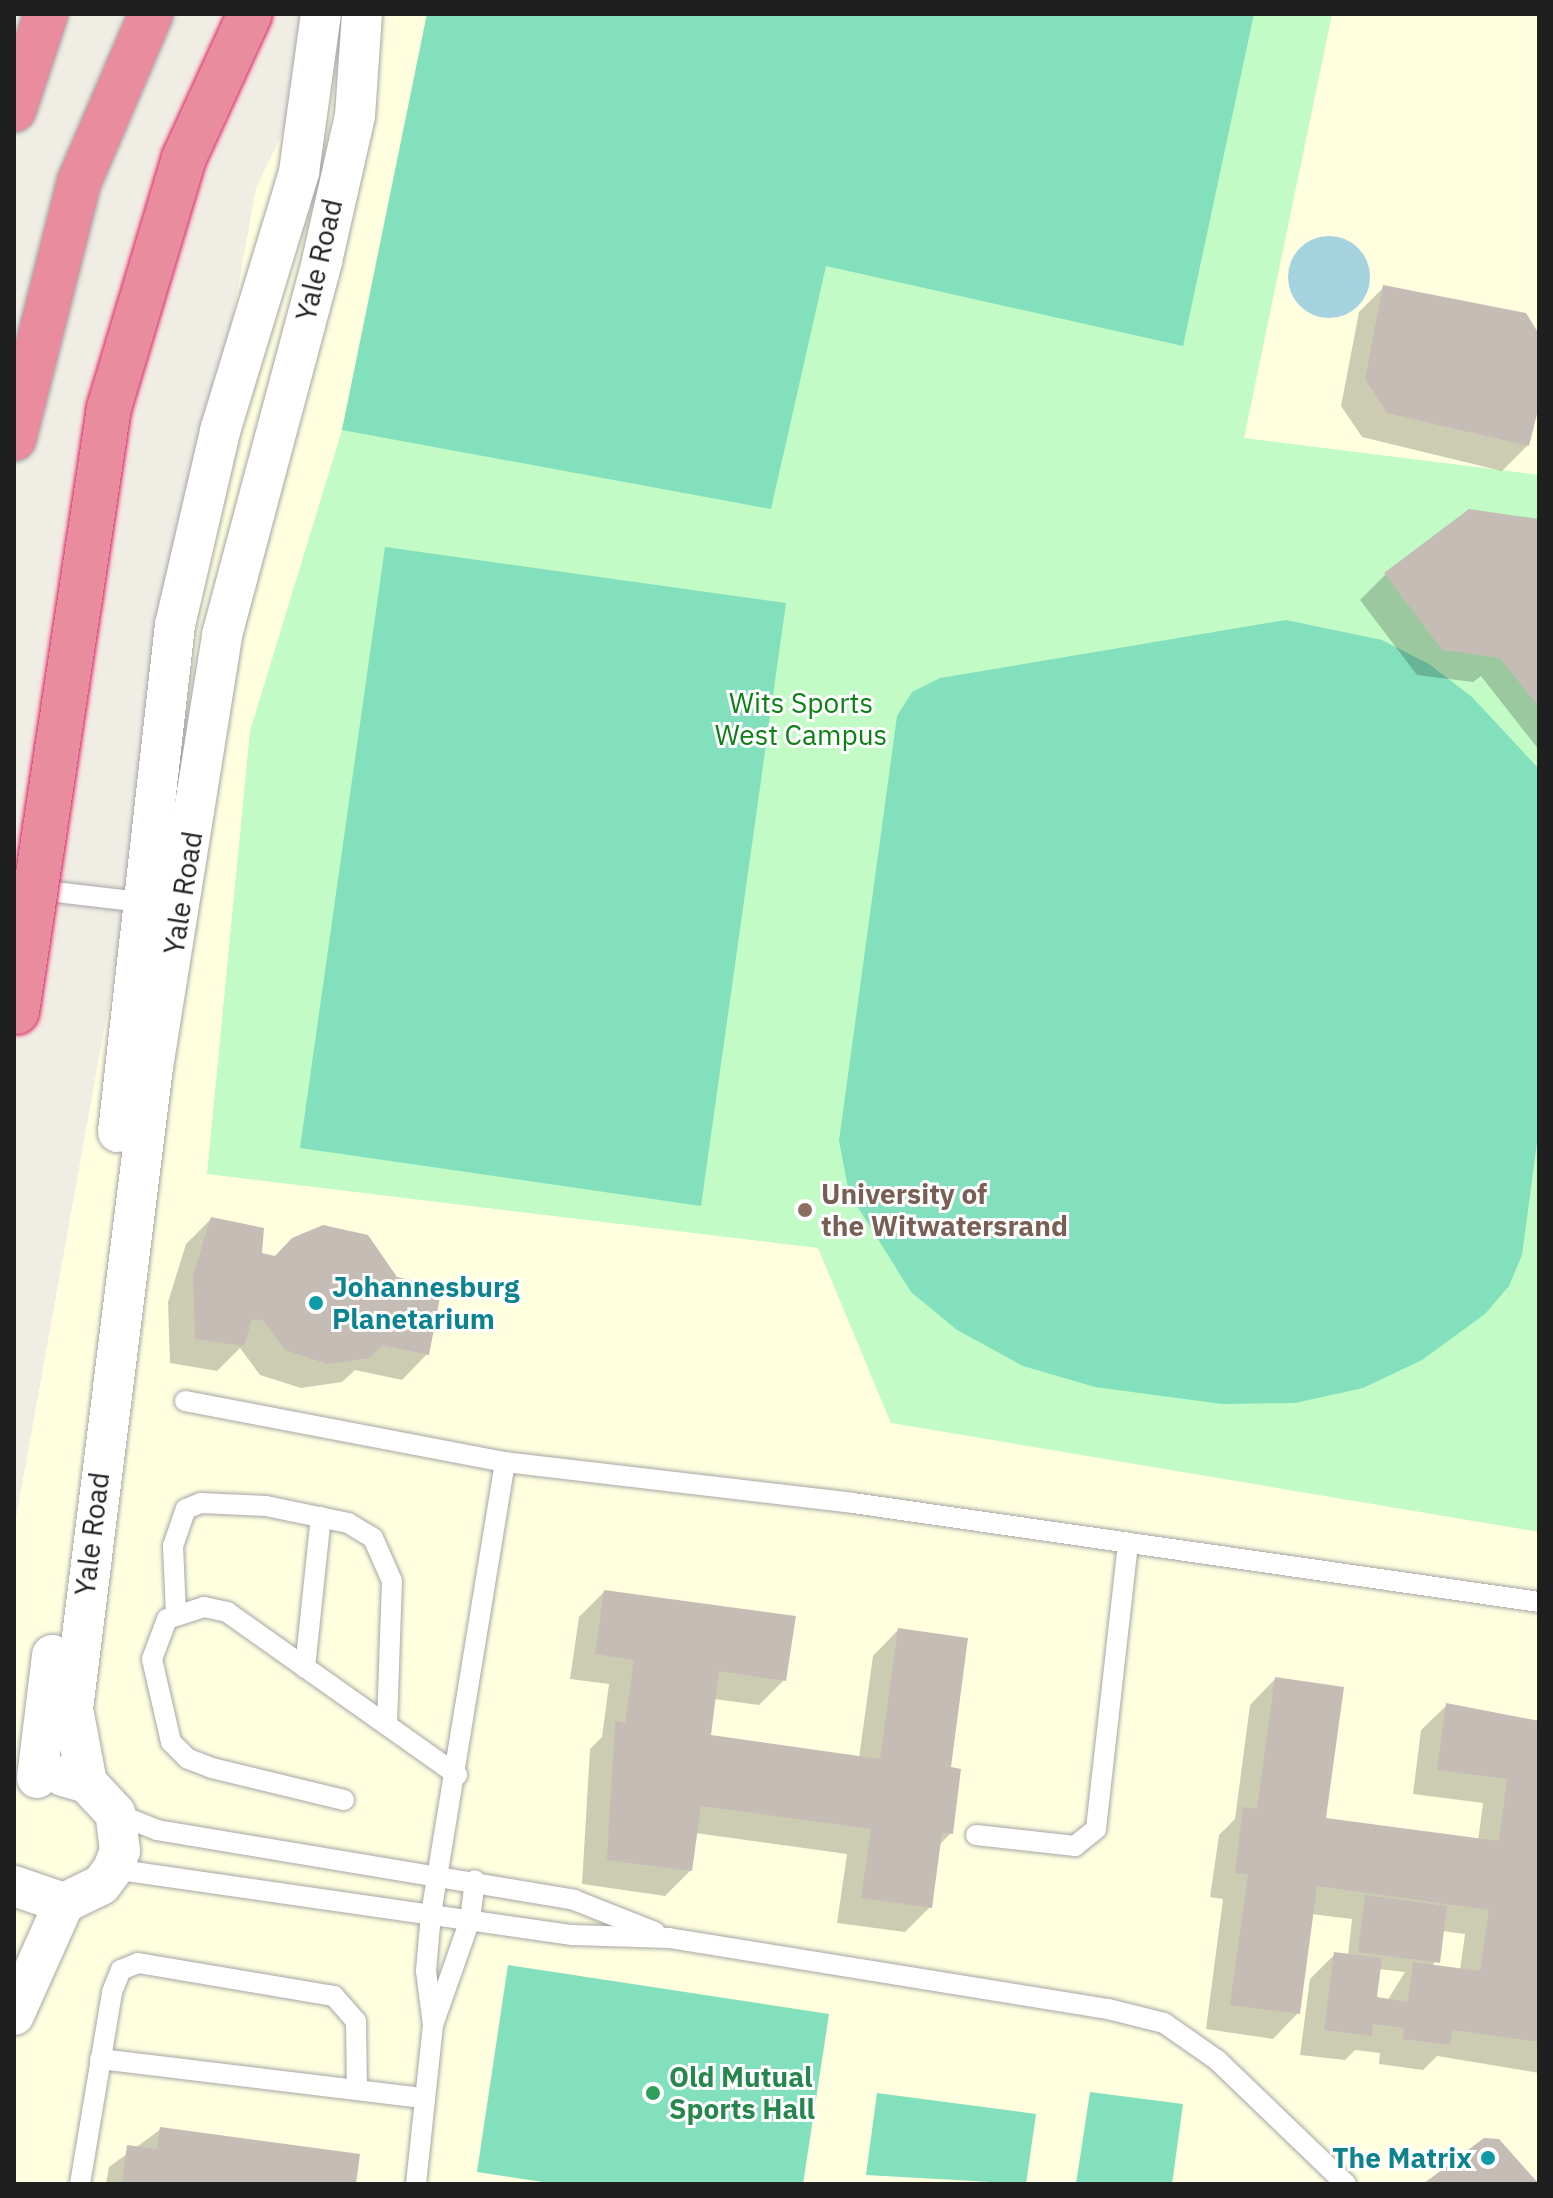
<!DOCTYPE html>
<style>
body{margin:0}
#map{position:relative;width:1553px;height:2198px;overflow:hidden;background:#f0ede5;font-family:"IBM Plex Sans",sans-serif}
div>[style]{position:absolute}
.education>*{inset:0;background:#ffffe0}
.park>*{inset:0;background:#c2fbc6}
.pitch>*{inset:0;background:#82e1bc}
.water>*{inset:0;background:#a5d2df}
.round{border-radius:50%}
.shadow>*{inset:0;background:#0003}
.building>*{inset:0;background:#c5bcb5}
.roads{filter:drop-shadow(0 0 2px #a6a6a6) drop-shadow(0 0 2px #a6a6a6)}
.lane>*{height:20px;margin:-10px;padding:0 10px;transform-origin:10px;border-radius:10px;background:#fff}
.street>*{height:40px;margin:-20px;padding:0 20px;transform-origin:20px;border-radius:20px;background:#fff}
.highway>*{height:44px;margin:-22px;padding:0 22px;transform-origin:22px;border-radius:22px;background:#e98c9d}
.bridges{filter:drop-shadow(0 0 2px #df2263) drop-shadow(0 0 2px #df2263)}
.highway-bridge>*{height:44px;margin:-22px;padding:0 22px;transform-origin:22px;border-radius:22px;background:#e98c9d}
.dots>*{width:22px;height:22px;translate:-50% -50%;box-sizing:border-box;border:4px solid #fff;border-radius:50%}
span{translate:-50% -50%;white-space:nowrap;text-align:center;line-height:1.15;-webkit-text-stroke:6px #fff;paint-order:stroke}
.street-label{font-size:28px;color:#1f1f1f}
.park-label{font-size:28px;color:#098113}
.education-label{font-size:28px;color:#785e54;font-weight:700}
.left{translate:0 -50%;text-align:left}
.culture-label{font-size:28px;color:#0d838f;font-weight:700}
.right{translate:-100% -50%;text-align:right}
.leisure-label{font-size:28px;color:#27864d;font-weight:700}
.frame{position:absolute;inset:0;border:16px solid #1f1f1f;pointer-events:none}
</style>
<div id="map">
<div class="education">
<div style="clip-path:polygon(340px 14px,1539px 14px,1539px 2184px,14px 2184px,14px 1529px,256px 188px)"></div>
</div>
<div class="park">
<div style="clip-path:polygon(427px 14px,1332px 14px,1244px 438px,1539px 475px,1539px 1532px,891px 1423px,818px 1248px,207px 1174px,250px 731px,342px 430px)"></div>
</div>
<div class="pitch">
<div style="clip-path:polygon(427px 14px,1254px 14px,1183px 346px,826px 266px,771px 509px,342px 430px)"></div>
<div style="clip-path:polygon(385px 547px,786px 603px,701px 1206px,300px 1148px)"></div>
<div style="clip-path:polygon(1286px 620px,1382px 640px,1429px 664px,1472px 697px,1539px 769px,1539px 1128px,1522px 1255px,1509px 1286px,1485px 1314px,1422px 1360px,1363px 1388px,1295px 1403px,1222px 1404px,1095px 1387px,1023px 1366px,957px 1330px,911px 1292px,849px 1193px,839px 1141px,897px 716px,912px 692px,940px 678px)"></div>
<div style="clip-path:polygon(508px 1965px,829px 2014px,803px 2184px,556px 2184px,477px 2172px)"></div>
<div style="clip-path:polygon(1090px 2092px,1183px 2104px,1172px 2184px,1076px 2184px)"></div>
<div style="clip-path:polygon(877px 2093px,1036px 2114px,1026px 2184px,866px 2175px)"></div>
</div>
<div class="water">
<div class="round" style="left:1288px;top:236px;width:82px;height:82px"></div>
</div>
<div class="shadow">
<div style="clip-path:polygon(1384px 287px,1539px 338px,1539px 397px,1528px 445px,1502px 471px,1362px 437px,1341px 406px,1359px 312px)"></div>
<div style="clip-path:polygon(1539px 521px,1539px 750px,1481px 676px,1473px 682px,1417px 675px,1360px 600px,1385px 575px)"></div>
<div style="clip-path:polygon(211px 1219px,260px 1254px,427px 1354px,402px 1380px,355px 1370px,342px 1382px,301px 1388px,260px 1375px,240px 1348px,217px 1371px,170px 1363px,168px 1302px,186px 1244px)"></div>
<div style="clip-path:polygon(604px 1592px,784px 1680px,759px 1705px,714px 1699px,708px 1737px,859px 1758px,873px 1656px,898px 1630px,949px 1769px,951px 1833px,938px 1846px,930px 1907px,905px 1932px,837px 1923px,847px 1854px,695px 1833px,690px 1871px,665px 1896px,582px 1884px,590px 1749px,602px 1737px,609px 1684px,570px 1679px,579px 1617px)"></div>
<div style="clip-path:polygon(evenodd,1275px 1679px,1324px 1820px,1478px 1841px,1483px 1803px,1413px 1794px,1421px 1730px,1447px 1705px,1539px 1721px,1539px 2073px,1437px 2056px,1423px 2070px,1379px 2064px,1380px 2053px,1355px 2050px,1345px 2060px,1300px 2055px,1310px 1979px,1335px 1954px,1348px 1956px,1352px 1919px,1311px 1914px,1298px 2013px,1273px 2039px,1206px 2029px,1223px 1899px,1210px 1897px,1219px 1835px,1235px 1819px,1250px 1705px,1275px 1679px,1442px 1931px,1465px 1934px,1460px 1970px,1433px 1967px,1442px 1931px,1275px 1679px,1378px 1969px,1405px 1972px,1387px 2001px,1375px 1999px,1378px 1969px)"></div>
<div style="clip-path:polygon(161px 2129px,354px 2184px,106px 2184px,109px 2167px)"></div>
<div style="clip-path:polygon(1498px 2140px,1539px 2184px,1428px 2184px)"></div>
</div>
<div class="building">
<div style="clip-path:polygon(1383px 285px,1526px 313px,1539px 334px,1539px 406px,1529px 446px,1387px 413px,1365px 379px)"></div>
<div style="clip-path:polygon(1469px 509px,1539px 519px,1539px 707px,1500px 658px,1442px 650px,1384px 573px)"></div>
<div style="clip-path:polygon(211px 1217px,264px 1228px,262px 1253px,275px 1256px,292px 1238px,323px 1225px,368px 1235px,397px 1277px,442px 1287px,429px 1355px,382px 1345px,370px 1358px,328px 1364px,285px 1350px,264px 1321px,252px 1319px,244px 1346px,195px 1339px,193px 1275px)"></div>
<div style="clip-path:polygon(604px 1590px,796px 1616px,786px 1681px,719px 1671px,711px 1735px,880px 1759px,898px 1628px,968px 1638px,951px 1767px,961px 1769px,953px 1834px,942px 1833px,932px 1908px,861px 1898px,871px 1829px,701px 1806px,692px 1871px,607px 1860px,615px 1721px,625px 1723px,634px 1660px,595px 1654px)"></div>
<div style="clip-path:polygon(1275px 1677px,1344px 1687px,1326px 1818px,1499px 1841px,1507px 1779px,1437px 1770px,1446px 1703px,1539px 1721px,1539px 2042px,1452px 2030px,1450px 2045px,1403px 2039px,1404px 2028px,1373px 2024px,1372px 2036px,1324px 2030px,1334px 1952px,1382px 1958px,1377px 1997px,1408px 2002px,1413px 1962px,1480px 1971px,1489px 1910px,1317px 1886px,1300px 2014px,1230px 2005px,1248px 1874px,1235px 1873px,1243px 1807px,1257px 1809px)"></div>
<div style="clip-path:polygon(1365px 1895px,1447px 1906px,1440px 1963px,1358px 1952px)"></div>
<div style="clip-path:polygon(160px 2127px,360px 2154px,356px 2184px,122px 2184px,127px 2145px,157px 2149px)"></div>
<div style="clip-path:polygon(1484px 2138px,1499px 2139px,1539px 2184px,1423px 2184px)"></div>
</div>
<div class="roads">
<div class="lane">
<div style="left:30px;top:889px;width:120px;rotate:6.7deg"></div>
<div style="left:185px;top:1401px;width:326px;rotate:10.8deg"></div>
<div style="left:505px;top:1462px;width:350px;rotate:6.7deg"></div>
<div style="left:853px;top:1503px;width:693px;rotate:8.21deg"></div>
<div style="left:176px;top:1614px;width:68px;rotate:-92.5deg"></div>
<div style="left:173px;top:1546px;width:39px;rotate:-71deg"></div>
<div style="left:186px;top:1509px;width:16px;rotate:-22deg"></div>
<div style="left:201px;top:1503px;width:65px;rotate:2.6deg"></div>
<div style="left:266px;top:1506px;width:84px;rotate:11.7deg"></div>
<div style="left:348px;top:1523px;width:29px;rotate:31deg"></div>
<div style="left:373px;top:1538px;width:47px;rotate:66.2deg"></div>
<div style="left:392px;top:1581px;width:144px;rotate:92deg"></div>
<div style="left:305px;top:1668px;width:152px;rotate:-84deg"></div>
<div style="left:344px;top:1800px;width:136px;rotate:-166.4deg"></div>
<div style="left:212px;top:1768px;width:26px;rotate:-159deg"></div>
<div style="left:188px;top:1759px;width:24px;rotate:-135deg"></div>
<div style="left:171px;top:1742px;width:85px;rotate:-102.9deg"></div>
<div style="left:152px;top:1659px;width:43px;rotate:-69.4deg"></div>
<div style="left:167px;top:1619px;width:39px;rotate:-18deg"></div>
<div style="left:204px;top:1607px;width:24px;rotate:12deg"></div>
<div style="left:227px;top:1612px;width:282px;rotate:35.3deg"></div>
<div style="left:115px;top:1813px;width:45px;rotate:22deg"></div>
<div style="left:157px;top:1830px;width:423px;rotate:9.5deg"></div>
<div style="left:574px;top:1900px;width:87px;rotate:21.6deg"></div>
<div style="left:976px;top:1835px;width:100px;rotate:6.3deg"></div>
<div style="left:1075px;top:1846px;width:27px;rotate:-39deg"></div>
<div style="left:1096px;top:1829px;width:288px;rotate:-83.6deg"></div>
<div style="left:113px;top:1869px;width:464px;rotate:8.2deg"></div>
<div style="left:572px;top:1935px;width:97px;rotate:1.8deg"></div>
<div style="left:669px;top:1938px;width:445px;rotate:9.2deg"></div>
<div style="left:1108px;top:2009px;width:58px;rotate:14deg"></div>
<div style="left:1164px;top:2023px;width:65px;rotate:34.9deg"></div>
<div style="left:1217px;top:2060px;width:179px;rotate:43.9deg"></div>
<div style="left:433px;top:2025px;width:54px;rotate:-97.4deg"></div>
<div style="left:426px;top:1971px;width:57px;rotate:-85deg"></div>
<div style="left:431px;top:1914px;width:458px;rotate:-80.7deg"></div>
<div style="left:100px;top:2059px;width:325px;rotate:6.9deg"></div>
<div style="left:80px;top:2184px;width:195px;rotate:-80.5deg"></div>
<div style="left:112px;top:1992px;width:24px;rotate:-68deg"></div>
<div style="left:121px;top:1970px;width:18px;rotate:-22deg"></div>
<div style="left:138px;top:1963px;width:199px;rotate:9.6deg"></div>
<div style="left:334px;top:1996px;width:33px;rotate:49deg"></div>
<div style="left:356px;top:2021px;width:68px;rotate:89.2deg"></div>
<div style="left:416px;top:2184px;width:160px;rotate:-83.9deg"></div>
<div style="left:433px;top:2025px;width:111px;rotate:-70.6deg"></div>
<div style="left:470px;top:1920px;width:40px;rotate:-82.9deg"></div>
</div>
<div class="street">
<div style="left:118px;top:1132px;width:510px;rotate:-83.59deg"></div>
<div style="left:175px;top:625px;width:199px;rotate:-76.9deg"></div>
<div style="left:220px;top:431px;width:271px;rotate:-73deg"></div>
<div style="left:299px;top:172px;width:160px;rotate:-82.1deg"></div>
<div style="left:37px;top:1778px;width:124px;rotate:-83deg"></div>
<div style="left:87px;top:1783px;width:75px;rotate:-100.7deg"></div>
<div style="left:73px;top:1709px;width:647px;rotate:-82.9deg"></div>
<div style="left:153px;top:1067px;width:437px;rotate:-80.9deg"></div>
<div style="left:222px;top:635px;width:387px;rotate:-75deg"></div>
<div style="left:322px;top:261px;width:149px;rotate:-77.2deg"></div>
<div style="left:355px;top:116px;width:102px;rotate:-86.1deg"></div>
<div style="left:14px;top:1886px;width:53px;rotate:18.8deg"></div>
<div style="left:64px;top:1903px;width:41px;rotate:-25.9deg"></div>
<div style="left:101px;top:1885px;width:20px;rotate:-53deg"></div>
<div style="left:113px;top:1869px;width:19px;rotate:-69deg"></div>
<div style="left:120px;top:1851px;width:38px;rotate:-97deg"></div>
<div style="left:115px;top:1813px;width:41px;rotate:-133deg"></div>
<div style="left:87px;top:1783px;width:25px;rotate:-164deg"></div>
<div style="left:14px;top:2015px;width:123px;rotate:-65.9deg"></div>
</div>
<div class="highway">
<div style="left:14px;top:110px;width:101px;rotate:-71.6deg"></div>
<div style="left:14px;top:439px;width:265px;rotate:-75.8deg"></div>
<div style="left:79px;top:182px;width:183px;rotate:-66.8deg"></div>
</div>
</div>
<div class="bridges">
<div class="highway-bridge">
<div style="left:17px;top:1012px;width:611px;rotate:-81.34deg"></div>
<div style="left:109px;top:408px;width:261px;rotate:-73.3deg"></div>
<div style="left:184px;top:158px;width:158px;rotate:-65.4deg"></div>
</div>
</div>
<div class="dots">
<div style="left:805px;top:1210px;background:#8d6e63"></div>
<div style="left:316px;top:1303px;background:#0f9aa8"></div>
<div style="left:653px;top:2093px;background:#2e9e5b"></div>
<div style="left:1488px;top:2158px;background:#0f9aa8"></div>
</div>
<div class="street-label">
<span style="left:319px;top:260px;rotate:-77deg">Yale Road</span>
<span style="left:183px;top:893px;rotate:-81deg">Yale Road</span>
<span style="left:92px;top:1534px;rotate:-83deg">Yale Road</span>
</div>
<div class="park-label">
<span style="left:801px;top:719px">Wits Sports<br>West Campus</span>
</div>
<div class="education-label">
<span class="left" style="left:821px;top:1210px">University of<br>the Witwatersrand</span>
</div>
<div class="culture-label">
<span class="left" style="left:332px;top:1303px">Johannesburg<br>Planetarium</span>
<span class="right" style="left:1472px;top:2158px">The Matrix</span>
</div>
<div class="leisure-label">
<span class="left" style="left:669px;top:2093px">Old Mutual<br>Sports Hall</span>
</div>
<div class="frame"></div>
</div>
